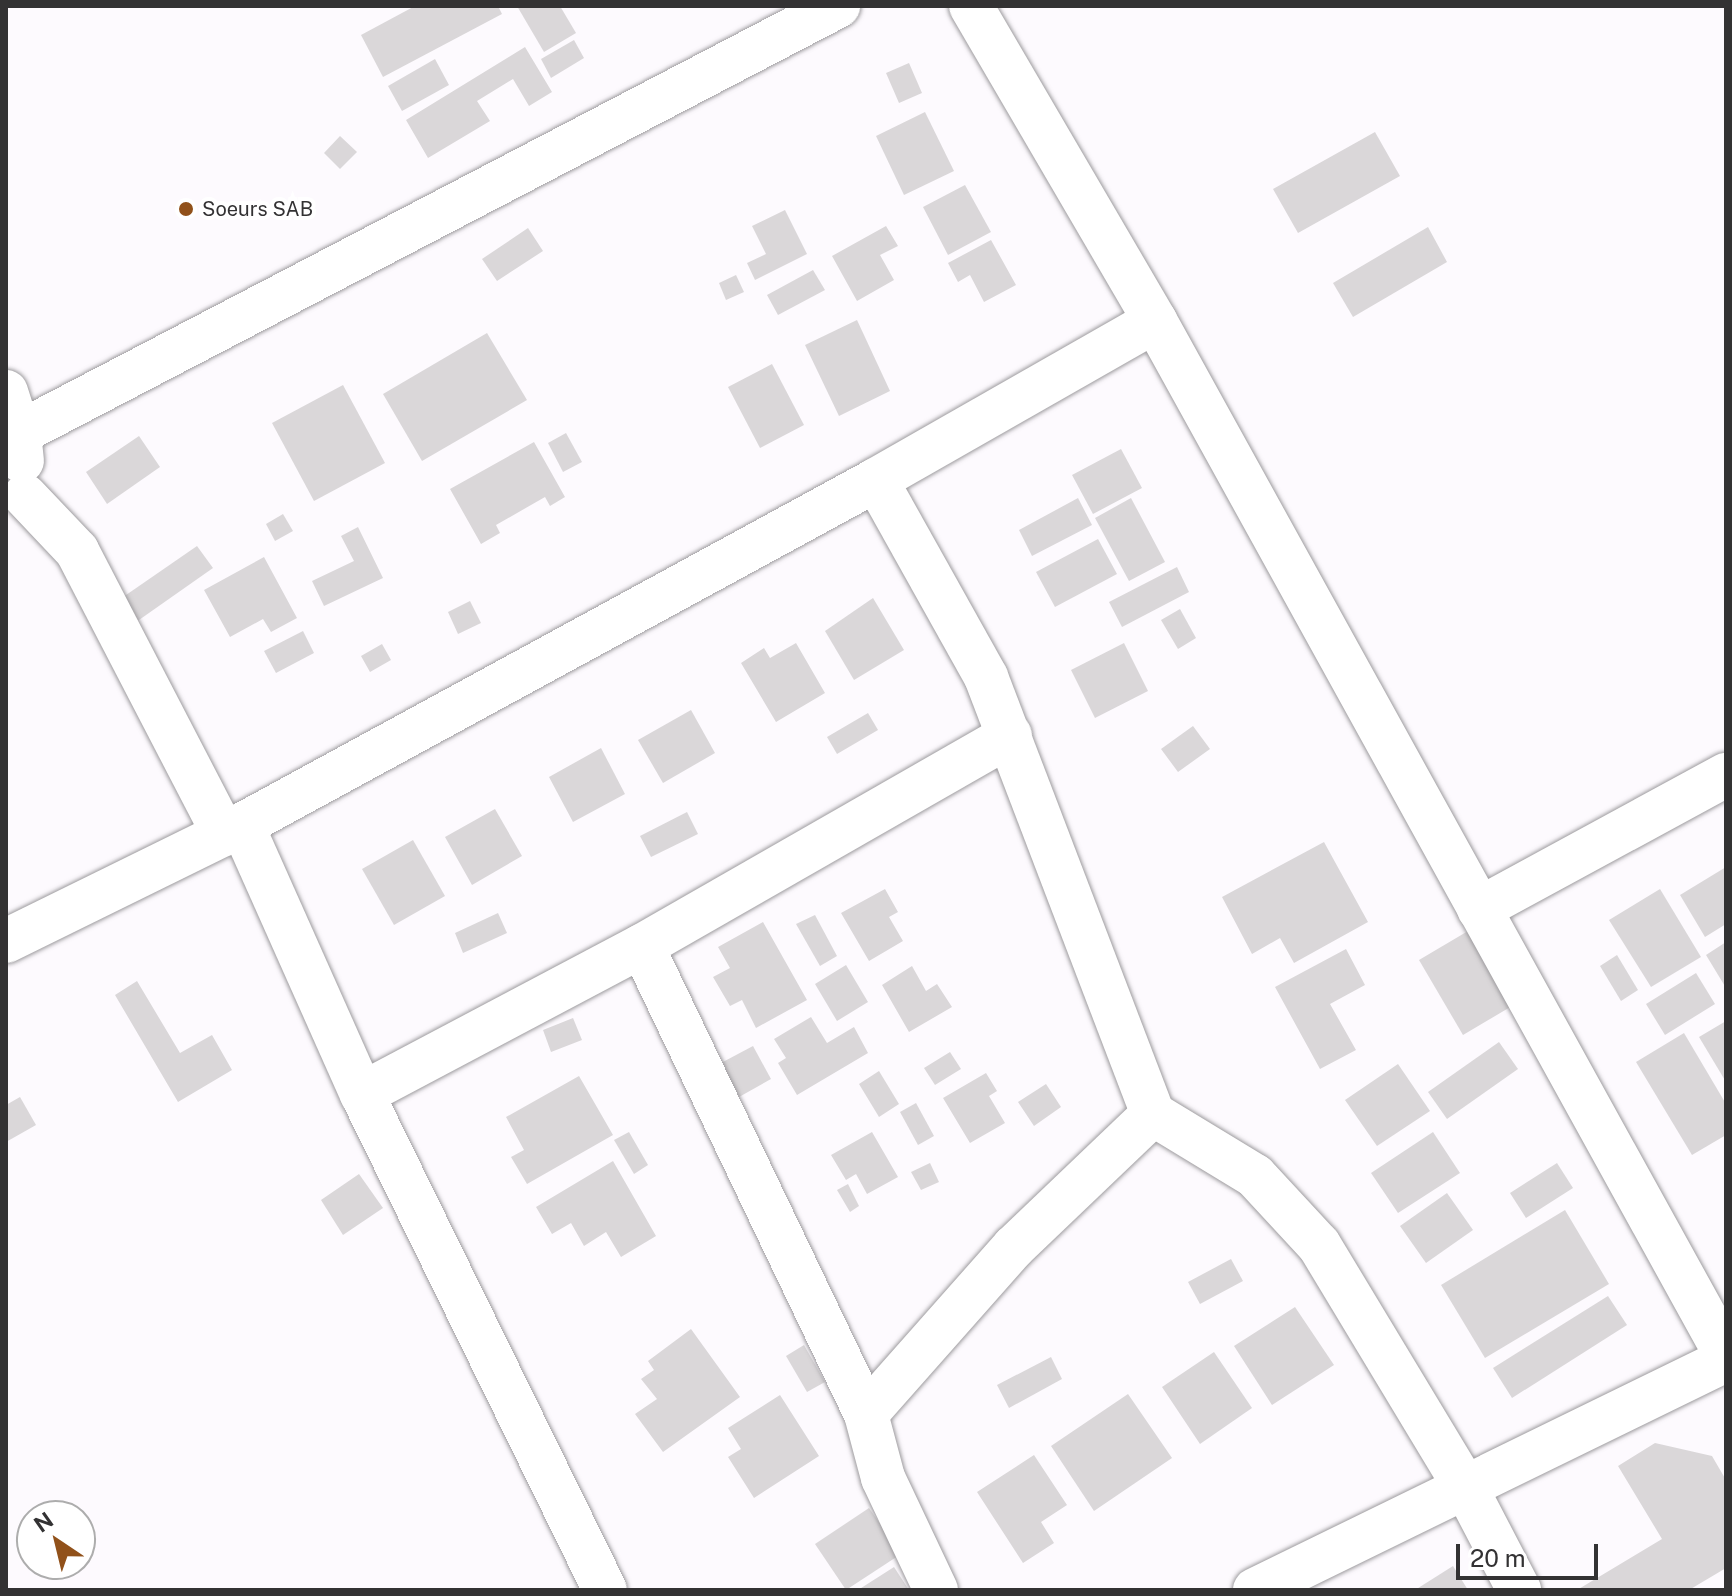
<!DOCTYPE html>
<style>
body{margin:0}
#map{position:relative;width:1732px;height:1596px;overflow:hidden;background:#fdfafe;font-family:"Public Sans",sans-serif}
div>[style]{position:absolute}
.building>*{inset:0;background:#dad7d9}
.roads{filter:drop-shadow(0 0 2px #9d9b9e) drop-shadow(0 0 2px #9d9b9e)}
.minor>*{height:44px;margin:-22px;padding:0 22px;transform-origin:22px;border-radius:22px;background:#fff}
.dots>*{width:22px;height:22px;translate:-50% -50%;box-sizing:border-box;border:4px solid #fff;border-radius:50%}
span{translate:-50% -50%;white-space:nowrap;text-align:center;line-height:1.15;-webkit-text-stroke:8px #fff;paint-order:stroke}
.poi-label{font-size:20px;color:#333233}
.left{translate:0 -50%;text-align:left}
.frame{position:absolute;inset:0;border:8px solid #333233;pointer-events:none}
.north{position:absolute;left:16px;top:1500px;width:80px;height:80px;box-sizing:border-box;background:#fff;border:2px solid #adadad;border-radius:50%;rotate:325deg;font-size:22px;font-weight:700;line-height:32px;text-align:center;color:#333233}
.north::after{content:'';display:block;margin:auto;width:28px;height:36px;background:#91511a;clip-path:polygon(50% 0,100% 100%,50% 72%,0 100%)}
.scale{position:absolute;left:1456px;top:1544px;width:142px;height:36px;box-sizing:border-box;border:4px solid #333233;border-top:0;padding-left:10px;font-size:24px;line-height:28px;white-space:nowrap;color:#333233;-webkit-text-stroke:6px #fff;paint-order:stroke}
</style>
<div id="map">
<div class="building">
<div style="clip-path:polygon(415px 6px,498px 6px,502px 14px,383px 77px,361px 35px)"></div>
<div style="clip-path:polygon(517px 6px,560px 6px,576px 33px,544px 52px)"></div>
<div style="clip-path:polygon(574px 40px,584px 58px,551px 78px,541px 59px)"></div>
<div style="clip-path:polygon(525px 47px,552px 92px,529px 106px,513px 79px,477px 101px,490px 121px,428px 158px,406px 120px)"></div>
<div style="clip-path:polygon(435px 59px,449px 85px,402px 111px,388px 86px)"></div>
<div style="clip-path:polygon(909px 63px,922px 93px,899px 103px,886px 73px)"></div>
<div style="clip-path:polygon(925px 112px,954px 171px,904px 195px,876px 136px)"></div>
<div style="clip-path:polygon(1375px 132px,1400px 176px,1298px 233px,1273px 189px)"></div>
<div style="clip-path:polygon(340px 136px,357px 152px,340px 169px,324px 153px)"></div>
<div style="clip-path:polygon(965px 185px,991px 232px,948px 255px,923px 207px)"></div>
<div style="clip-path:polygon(785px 210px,807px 254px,755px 280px,747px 263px,766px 254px,752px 226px)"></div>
<div style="clip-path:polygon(886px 226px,898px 246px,880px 255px,894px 280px,857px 301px,832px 256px)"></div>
<div style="clip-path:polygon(1428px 227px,1447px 262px,1353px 317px,1333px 283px)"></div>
<div style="clip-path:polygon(528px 228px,543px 251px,497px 281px,482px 259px)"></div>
<div style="clip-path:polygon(991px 240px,1016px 285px,984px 302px,970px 275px,958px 282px,948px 263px)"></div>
<div style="clip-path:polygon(813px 270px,825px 290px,778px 315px,767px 295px)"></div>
<div style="clip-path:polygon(736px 275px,744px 292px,726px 300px,719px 283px)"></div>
<div style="clip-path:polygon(857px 320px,890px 391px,839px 416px,805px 345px)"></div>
<div style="clip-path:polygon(487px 333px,527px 400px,422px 461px,383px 394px)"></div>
<div style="clip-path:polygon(772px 364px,804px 425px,760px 448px,728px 387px)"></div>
<div style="clip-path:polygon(343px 385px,385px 463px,314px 501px,272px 423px)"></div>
<div style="clip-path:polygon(566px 433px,582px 462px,563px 472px,548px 443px)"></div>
<div style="clip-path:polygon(139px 436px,160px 467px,107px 504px,86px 472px)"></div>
<div style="clip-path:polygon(534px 442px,565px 497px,550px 506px,545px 497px,496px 525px,500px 533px,481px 544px,450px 489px)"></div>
<div style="clip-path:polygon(1121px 449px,1142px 488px,1093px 514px,1072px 475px)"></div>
<div style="clip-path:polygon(1078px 498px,1092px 525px,1032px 556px,1019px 530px)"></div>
<div style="clip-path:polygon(1131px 498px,1165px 562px,1129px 581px,1095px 518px)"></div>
<div style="clip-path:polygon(283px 514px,293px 531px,275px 541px,266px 524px)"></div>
<div style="clip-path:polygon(358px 527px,383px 578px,324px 606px,312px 581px,354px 561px,341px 536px)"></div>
<div style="clip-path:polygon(1098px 539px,1117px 574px,1055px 607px,1036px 572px)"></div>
<div style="clip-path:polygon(197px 546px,213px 568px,129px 627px,113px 604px)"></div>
<div style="clip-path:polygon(264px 557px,297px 618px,271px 632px,263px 619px,230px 637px,204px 590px)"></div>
<div style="clip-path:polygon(1177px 567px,1189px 592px,1122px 627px,1109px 602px)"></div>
<div style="clip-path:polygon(873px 598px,904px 650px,854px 680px,825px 631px)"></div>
<div style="clip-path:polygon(470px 601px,481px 623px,458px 634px,448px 612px)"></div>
<div style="clip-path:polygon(1180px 609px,1196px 638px,1178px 649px,1161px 620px)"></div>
<div style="clip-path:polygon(303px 631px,314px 653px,276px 673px,264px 651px)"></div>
<div style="clip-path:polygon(796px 643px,825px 693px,776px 722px,741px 663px,764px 648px,770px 658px)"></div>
<div style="clip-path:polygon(1124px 643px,1148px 691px,1095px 718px,1071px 670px)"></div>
<div style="clip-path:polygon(382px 644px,391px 660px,370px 672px,361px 656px)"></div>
<div style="clip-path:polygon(691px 710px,715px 753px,663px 783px,638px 740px)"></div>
<div style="clip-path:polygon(868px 713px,878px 730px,837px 754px,827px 737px)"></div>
<div style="clip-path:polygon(1193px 726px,1210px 749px,1178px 772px,1161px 749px)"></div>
<div style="clip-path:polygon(601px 748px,625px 794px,573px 822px,549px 777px)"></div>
<div style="clip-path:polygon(495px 809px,522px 856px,472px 885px,445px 837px)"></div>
<div style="clip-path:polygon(687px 812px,698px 834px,651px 857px,640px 836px)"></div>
<div style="clip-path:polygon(413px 840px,445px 896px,394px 925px,362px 869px)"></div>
<div style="clip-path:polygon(1324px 842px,1368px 922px,1294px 963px,1280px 938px,1252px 954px,1222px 897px)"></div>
<div style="clip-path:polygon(1726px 867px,1726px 924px,1705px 937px,1680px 895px)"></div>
<div style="clip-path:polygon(885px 889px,898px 912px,889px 917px,903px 941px,869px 961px,841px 913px)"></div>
<div style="clip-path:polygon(1660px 889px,1701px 957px,1651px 987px,1609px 920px)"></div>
<div style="clip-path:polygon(498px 913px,507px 933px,463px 953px,455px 933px)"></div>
<div style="clip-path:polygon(815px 915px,837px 956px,820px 966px,796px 924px)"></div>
<div style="clip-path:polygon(763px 922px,807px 1000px,756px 1028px,742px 1000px,730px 1006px,713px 977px,730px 968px,718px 947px)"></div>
<div style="clip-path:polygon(1468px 931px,1512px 1006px,1463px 1035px,1419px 960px)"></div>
<div style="clip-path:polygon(1726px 942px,1726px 988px,1706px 955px)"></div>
<div style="clip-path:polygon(1346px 949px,1365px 985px,1330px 1004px,1356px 1050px,1320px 1069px,1275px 987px)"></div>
<div style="clip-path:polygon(1617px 955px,1638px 990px,1621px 1001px,1600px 966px)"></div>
<div style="clip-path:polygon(846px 965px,868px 1002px,837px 1021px,815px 984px)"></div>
<div style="clip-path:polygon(912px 966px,926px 991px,937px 984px,952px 1007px,909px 1032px,882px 985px)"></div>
<div style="clip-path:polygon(1696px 973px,1715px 1004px,1665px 1035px,1646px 1004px)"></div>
<div style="clip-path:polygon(137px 981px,180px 1053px,212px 1035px,232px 1070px,178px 1102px,115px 995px)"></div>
<div style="clip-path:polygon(811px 1017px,827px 1043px,854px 1027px,868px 1053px,797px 1095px,778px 1063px,786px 1058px,774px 1039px)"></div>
<div style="clip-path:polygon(573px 1018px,582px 1040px,551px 1052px,543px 1030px)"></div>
<div style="clip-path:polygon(1726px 1021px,1726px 1082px,1699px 1037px)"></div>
<div style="clip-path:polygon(1684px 1033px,1726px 1104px,1726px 1135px,1692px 1155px,1636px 1062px)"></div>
<div style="clip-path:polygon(1499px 1042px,1518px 1069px,1447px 1119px,1428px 1092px)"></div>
<div style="clip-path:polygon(753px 1046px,771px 1079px,739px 1097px,721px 1063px)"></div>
<div style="clip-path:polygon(950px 1052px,961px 1069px,935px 1085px,924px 1068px)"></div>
<div style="clip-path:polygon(1398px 1064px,1430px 1111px,1377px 1146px,1345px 1100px)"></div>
<div style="clip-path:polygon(879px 1071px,899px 1104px,879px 1117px,859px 1084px)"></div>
<div style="clip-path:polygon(986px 1073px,997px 1091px,989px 1096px,1005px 1123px,970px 1143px,943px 1098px)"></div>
<div style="clip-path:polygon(579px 1076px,613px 1135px,527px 1184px,511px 1157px,524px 1150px,506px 1117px)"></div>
<div style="clip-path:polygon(1046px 1084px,1061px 1107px,1034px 1126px,1018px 1102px)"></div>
<div style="clip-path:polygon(20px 1097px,36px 1125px,6px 1142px,6px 1105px)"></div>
<div style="clip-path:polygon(916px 1103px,934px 1136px,918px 1145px,900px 1112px)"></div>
<div style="clip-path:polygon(629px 1132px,648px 1165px,634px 1174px,614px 1140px)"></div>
<div style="clip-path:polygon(872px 1132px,898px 1177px,867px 1194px,856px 1174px,846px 1180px,831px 1155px)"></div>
<div style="clip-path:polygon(1433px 1132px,1460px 1173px,1398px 1213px,1371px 1173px)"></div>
<div style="clip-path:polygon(613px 1161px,656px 1236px,621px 1257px,606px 1232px,584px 1246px,571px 1223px,552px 1234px,536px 1207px)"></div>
<div style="clip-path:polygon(930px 1163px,939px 1182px,921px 1190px,911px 1172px)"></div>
<div style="clip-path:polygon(1557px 1163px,1573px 1188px,1526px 1218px,1510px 1193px)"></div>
<div style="clip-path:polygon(359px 1174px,383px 1208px,343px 1235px,321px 1200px)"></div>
<div style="clip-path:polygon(848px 1184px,859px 1206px,850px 1212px,837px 1190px)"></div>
<div style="clip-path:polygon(1447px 1193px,1473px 1230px,1426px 1263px,1400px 1226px)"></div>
<div style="clip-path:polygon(1565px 1210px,1609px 1284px,1485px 1358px,1441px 1285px)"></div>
<div style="clip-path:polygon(1231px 1259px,1243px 1281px,1200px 1304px,1188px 1282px)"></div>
<div style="clip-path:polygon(1608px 1296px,1627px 1325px,1512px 1398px,1493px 1368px)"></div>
<div style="clip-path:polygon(1295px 1307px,1334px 1365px,1272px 1405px,1234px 1346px)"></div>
<div style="clip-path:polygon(691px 1329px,740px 1397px,663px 1452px,635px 1414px,657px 1399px,641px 1379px,654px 1370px,648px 1361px)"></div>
<div style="clip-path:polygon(804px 1345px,825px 1382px,807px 1392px,786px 1356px)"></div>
<div style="clip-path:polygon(1214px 1352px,1252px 1408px,1200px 1444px,1162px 1387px)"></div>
<div style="clip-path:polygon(1051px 1357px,1062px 1379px,1009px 1408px,997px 1385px)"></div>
<div style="clip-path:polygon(1128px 1394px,1172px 1458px,1094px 1511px,1051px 1446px)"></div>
<div style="clip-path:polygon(780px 1395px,819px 1456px,754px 1498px,728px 1457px,741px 1449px,728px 1428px)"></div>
<div style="clip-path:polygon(1655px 1443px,1712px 1456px,1726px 1480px,1726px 1568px,1689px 1590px,1577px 1590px,1662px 1539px,1618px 1466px)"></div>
<div style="clip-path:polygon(1034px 1455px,1067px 1505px,1041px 1522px,1054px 1543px,1023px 1563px,977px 1492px)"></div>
<div style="clip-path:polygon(869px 1508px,901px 1554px,846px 1590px,815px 1544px)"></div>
<div style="clip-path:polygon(1453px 1566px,1468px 1590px,1415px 1590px)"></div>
<div style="clip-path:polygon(894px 1567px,909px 1590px,858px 1590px)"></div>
</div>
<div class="roads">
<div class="minor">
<div style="left:971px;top:6px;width:365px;rotate:59.7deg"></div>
<div style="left:1155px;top:321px;width:1181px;rotate:61.09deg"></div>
<div style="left:6px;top:392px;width:43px;rotate:72.4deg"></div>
<div style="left:19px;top:433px;width:28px;rotate:84deg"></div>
<div style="left:19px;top:433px;width:924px;rotate:-27.54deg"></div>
<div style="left:876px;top:480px;width:226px;rotate:60.8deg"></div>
<div style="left:986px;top:677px;width:468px;rotate:69.1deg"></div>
<div style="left:1153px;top:1114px;width:119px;rotate:31.3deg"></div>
<div style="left:1255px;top:1176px;width:94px;rotate:47.2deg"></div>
<div style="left:1319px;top:1245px;width:286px;rotate:58.9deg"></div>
<div style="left:1467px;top:1490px;width:113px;rotate:62.5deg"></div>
<div style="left:25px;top:496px;width:76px;rotate:46.6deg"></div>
<div style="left:77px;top:551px;width:319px;rotate:62.6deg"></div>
<div style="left:242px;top:825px;width:295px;rotate:66deg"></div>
<div style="left:362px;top:1094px;width:552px;rotate:63.9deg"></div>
<div style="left:1479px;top:909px;width:281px;rotate:-28.5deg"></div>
<div style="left:6px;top:941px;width:263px;rotate:-26.2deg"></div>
<div style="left:242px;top:825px;width:722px;rotate:-28.55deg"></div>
<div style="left:876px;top:480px;width:321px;rotate:-29.7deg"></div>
<div style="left:642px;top:946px;width:519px;rotate:64.42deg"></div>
<div style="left:866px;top:1414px;width:66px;rotate:75.1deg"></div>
<div style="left:883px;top:1478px;width:124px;rotate:64.7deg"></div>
<div style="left:362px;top:1094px;width:317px;rotate:-27.9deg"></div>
<div style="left:642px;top:946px;width:424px;rotate:-29.8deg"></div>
<div style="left:866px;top:1414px;width:223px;rotate:-48.5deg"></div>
<div style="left:1014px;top:1247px;width:192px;rotate:-43.7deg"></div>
<div style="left:1255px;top:1590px;width:524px;rotate:-26.03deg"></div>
</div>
</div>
<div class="dots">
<div style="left:186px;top:209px;background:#91511a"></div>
</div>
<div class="poi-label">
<span class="left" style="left:202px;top:209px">Soeurs SAB</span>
</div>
<div class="frame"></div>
<div class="north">N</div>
<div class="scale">20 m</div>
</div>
